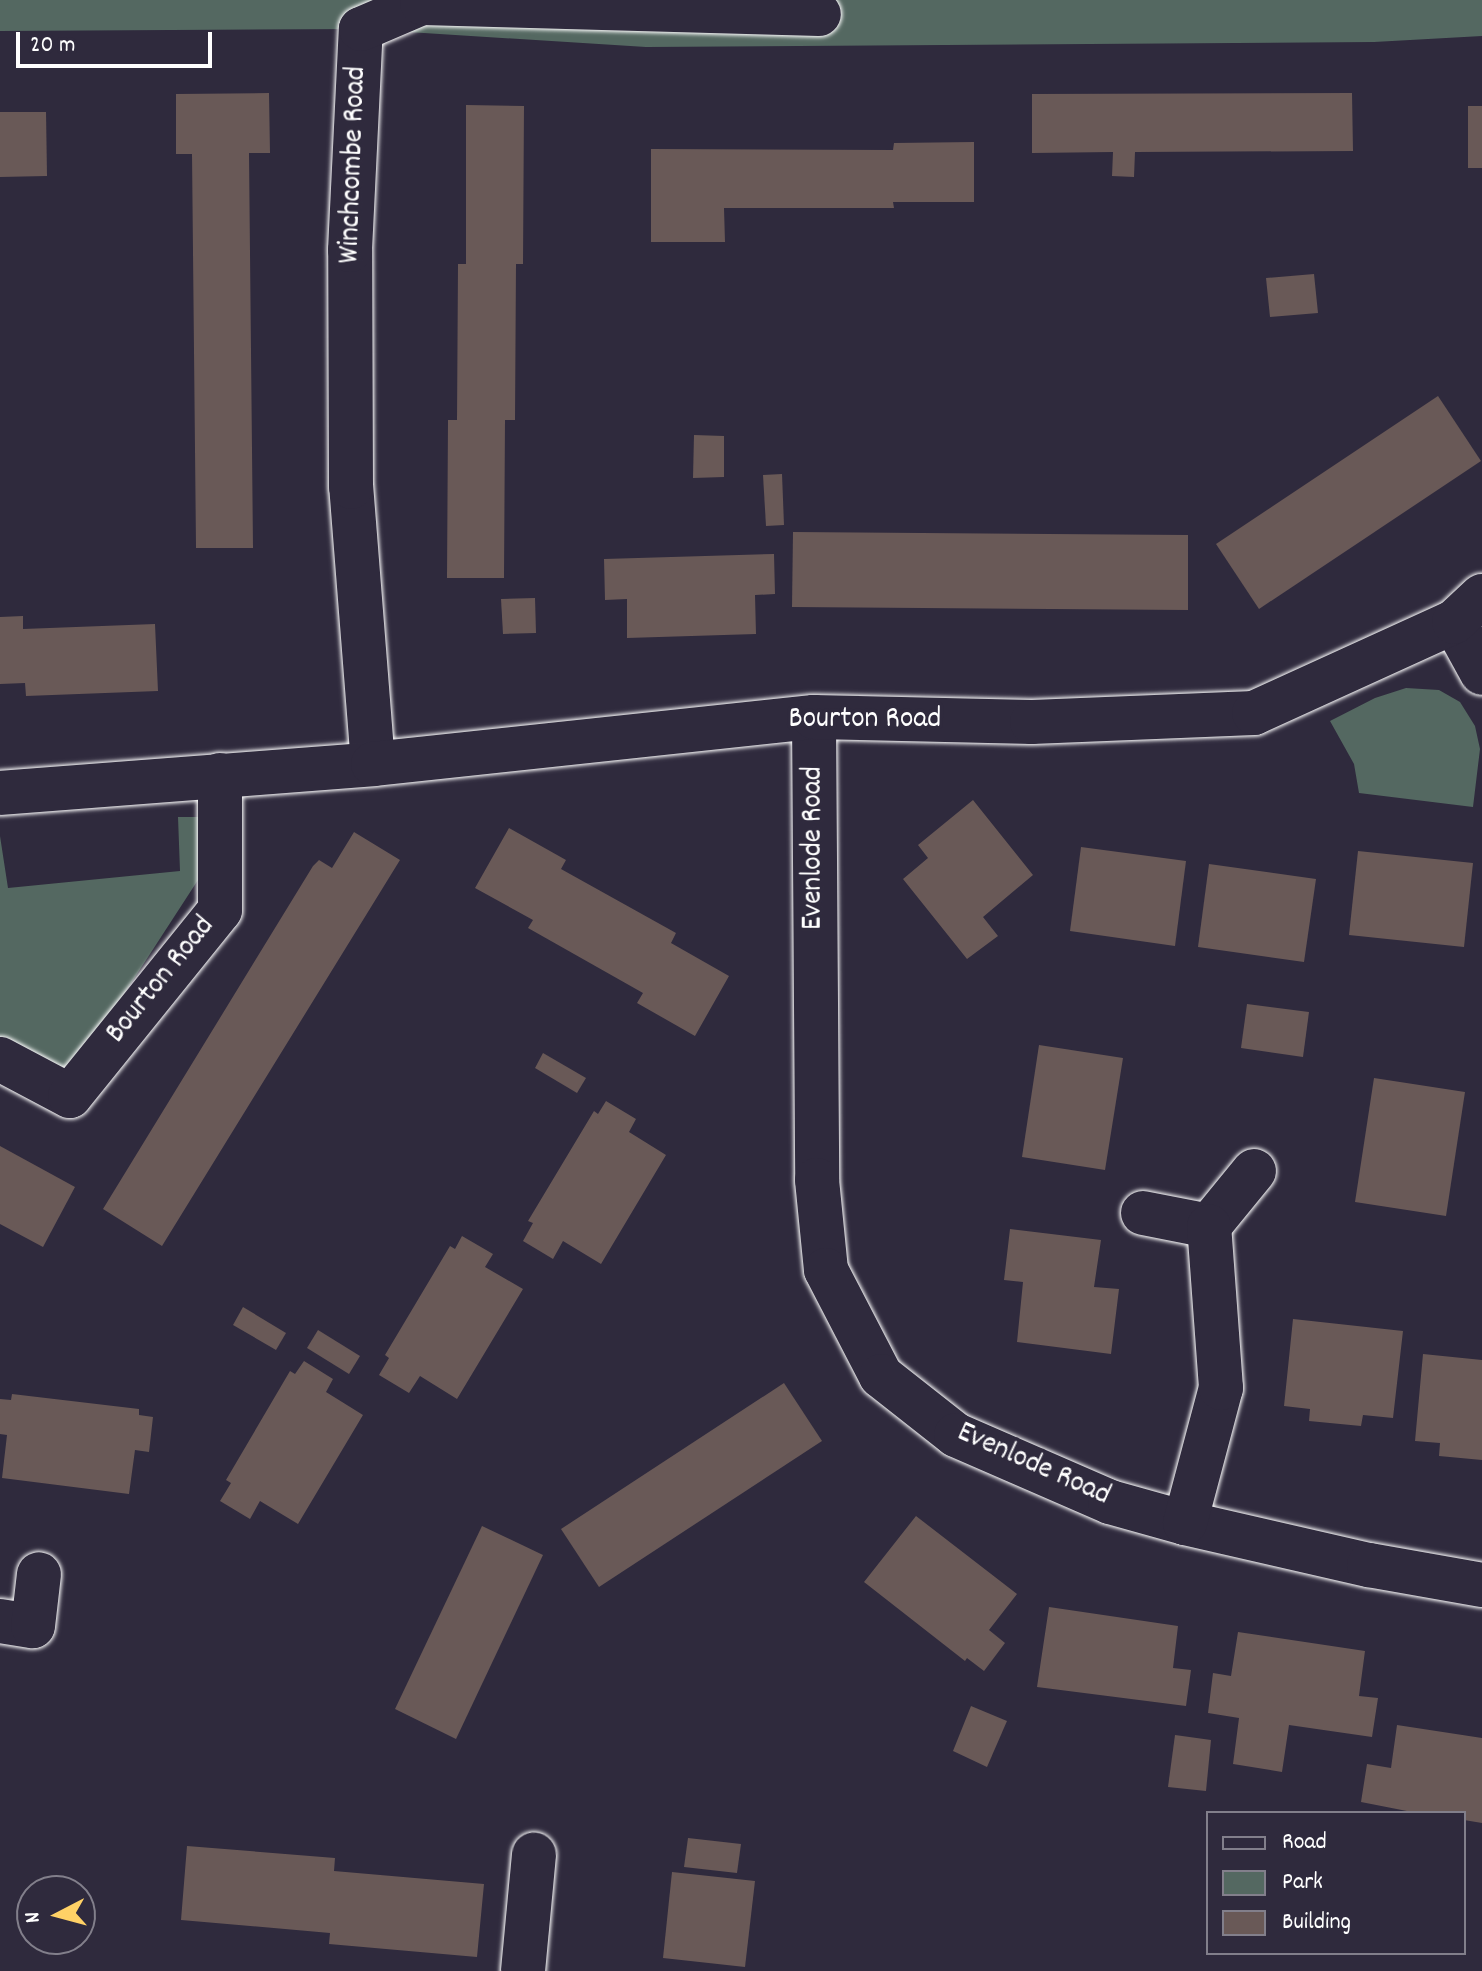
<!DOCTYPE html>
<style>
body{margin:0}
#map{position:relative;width:1482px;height:1971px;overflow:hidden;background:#2f2a3d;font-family:Dekko,sans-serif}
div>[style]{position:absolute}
.green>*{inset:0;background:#546861}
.building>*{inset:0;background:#695957}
.roads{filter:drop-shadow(0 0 2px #fff) drop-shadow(0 0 2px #fff)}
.street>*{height:44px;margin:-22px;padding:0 22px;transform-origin:22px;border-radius:22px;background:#2f2a3d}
span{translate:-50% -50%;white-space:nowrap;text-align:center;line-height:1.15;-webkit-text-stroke:7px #2f2a3d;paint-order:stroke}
.street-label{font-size:30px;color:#fff}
.legend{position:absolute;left:1206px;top:1811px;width:260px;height:144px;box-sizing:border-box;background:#2f2a3d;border:2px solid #827f8b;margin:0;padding:10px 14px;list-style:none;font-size:24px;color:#fff}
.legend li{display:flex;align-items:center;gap:16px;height:40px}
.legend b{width:40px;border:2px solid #827f8b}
.north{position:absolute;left:16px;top:1875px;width:80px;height:80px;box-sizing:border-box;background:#2f2a3d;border:2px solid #827f8b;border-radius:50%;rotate:264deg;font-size:22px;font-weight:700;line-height:32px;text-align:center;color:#fff}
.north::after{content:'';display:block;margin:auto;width:28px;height:36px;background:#ffd166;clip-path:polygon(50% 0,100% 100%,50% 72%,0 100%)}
.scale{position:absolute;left:16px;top:32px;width:196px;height:36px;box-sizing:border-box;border:4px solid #fff;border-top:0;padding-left:10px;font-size:24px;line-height:28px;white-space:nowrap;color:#fff;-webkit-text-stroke:6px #2f2a3d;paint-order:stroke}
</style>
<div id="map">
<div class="green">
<div style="clip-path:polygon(0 0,1482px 0,1482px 36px,1374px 42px,646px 47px,361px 29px,0 31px)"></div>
<div style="clip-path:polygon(1406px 688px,1439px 690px,1460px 702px,1475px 726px,1480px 749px,1473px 807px,1359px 793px,1354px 764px,1330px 721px,1375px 698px)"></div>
<div style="clip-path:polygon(178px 817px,200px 817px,198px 880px,65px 1085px,0 1050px,0 836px,8px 888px,180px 871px)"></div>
</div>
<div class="building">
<div style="clip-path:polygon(269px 93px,270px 153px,249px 153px,253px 548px,196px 548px,192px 154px,176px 154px,176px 94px)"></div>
<div style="clip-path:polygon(1352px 93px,1353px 151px,1135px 152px,1134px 177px,1112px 176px,1113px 152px,1032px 153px,1032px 94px)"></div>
<div style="clip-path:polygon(466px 105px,524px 106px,523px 264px,516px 264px,515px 420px,505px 420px,504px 578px,447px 578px,448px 420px,457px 420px,458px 264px,466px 264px)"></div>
<div style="clip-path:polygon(1468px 106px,1482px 106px,1482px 168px,1468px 168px)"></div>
<div style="clip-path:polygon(0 112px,46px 112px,47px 176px,0 177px)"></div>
<div style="clip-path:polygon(974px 142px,974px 202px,893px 202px,894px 208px,724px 208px,725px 242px,651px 242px,651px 149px,893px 150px,894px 143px)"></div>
<div style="clip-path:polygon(1314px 274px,1318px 313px,1270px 317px,1266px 278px)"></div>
<div style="clip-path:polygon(1438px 396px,1481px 461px,1259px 609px,1216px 544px)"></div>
<div style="clip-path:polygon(694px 435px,724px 436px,724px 477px,693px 478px)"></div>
<div style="clip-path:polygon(782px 474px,784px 525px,766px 526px,763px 475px)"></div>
<div style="clip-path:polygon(793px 532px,1188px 535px,1188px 610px,792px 607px)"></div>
<div style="clip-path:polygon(774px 554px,775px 594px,755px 595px,756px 634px,627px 638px,627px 599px,605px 600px,604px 559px)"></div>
<div style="clip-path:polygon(535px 598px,536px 633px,503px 634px,501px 599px)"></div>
<div style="clip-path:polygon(23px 616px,23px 629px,155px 624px,158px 691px,26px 696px,25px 683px,0 684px,0 617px)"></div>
<div style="clip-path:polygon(973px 800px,1033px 875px,983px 917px,998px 936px,967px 959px,903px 879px,928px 858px,918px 845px)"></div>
<div style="clip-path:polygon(509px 828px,566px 860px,561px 869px,676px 933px,671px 943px,729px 976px,695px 1036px,637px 1003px,643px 993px,528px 928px,533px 920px,475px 888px)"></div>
<div style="clip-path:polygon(354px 832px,400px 860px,162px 1246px,103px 1209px,313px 866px,319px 860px,332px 868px)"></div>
<div style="clip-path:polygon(1081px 847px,1186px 861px,1175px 946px,1070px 931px)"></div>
<div style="clip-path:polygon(1358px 851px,1473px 863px,1464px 947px,1349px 935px)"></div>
<div style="clip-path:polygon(1209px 864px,1316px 879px,1304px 962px,1198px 947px)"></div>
<div style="clip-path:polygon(1247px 1004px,1309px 1012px,1303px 1057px,1241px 1048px)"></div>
<div style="clip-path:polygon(1039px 1045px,1123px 1058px,1105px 1170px,1022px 1157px)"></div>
<div style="clip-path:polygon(543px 1053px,586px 1078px,577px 1093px,535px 1068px)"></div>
<div style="clip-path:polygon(1374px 1078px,1465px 1092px,1446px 1216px,1355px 1202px)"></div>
<div style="clip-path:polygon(606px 1101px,636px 1119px,629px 1132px,666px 1155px,601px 1264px,563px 1241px,553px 1259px,523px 1241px,533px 1223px,528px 1221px,594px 1111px,598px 1114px)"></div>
<div style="clip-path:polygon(0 1146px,75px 1187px,43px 1247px,0 1224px)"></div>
<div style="clip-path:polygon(1010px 1229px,1101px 1240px,1094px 1287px,1119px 1289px,1111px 1354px,1017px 1342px,1023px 1282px,1004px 1280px)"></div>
<div style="clip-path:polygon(462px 1236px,493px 1254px,485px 1267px,523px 1289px,457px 1399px,420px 1376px,409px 1393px,379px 1375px,389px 1358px,385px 1355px,450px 1246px,455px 1249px)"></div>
<div style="clip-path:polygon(243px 1307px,286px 1333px,276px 1350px,233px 1325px)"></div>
<div style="clip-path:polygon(1293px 1319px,1403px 1331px,1393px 1418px,1363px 1415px,1361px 1426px,1309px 1421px,1310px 1409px,1284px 1406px)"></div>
<div style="clip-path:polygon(318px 1330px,360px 1356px,349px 1374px,307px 1348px)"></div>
<div style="clip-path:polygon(1423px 1354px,1482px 1360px,1482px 1460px,1439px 1456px,1440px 1443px,1415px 1441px)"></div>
<div style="clip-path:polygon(304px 1361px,333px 1379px,326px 1392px,363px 1415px,298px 1524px,260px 1501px,250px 1519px,220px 1501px,231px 1483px,226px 1480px,290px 1371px,295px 1374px)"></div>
<div style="clip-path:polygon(784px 1383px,822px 1441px,599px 1587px,561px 1529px)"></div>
<div style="clip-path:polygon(12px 1394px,139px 1409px,139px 1415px,153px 1417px,149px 1452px,135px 1450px,129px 1494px,2px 1478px,7px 1435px,0 1434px,0 1399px,11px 1400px)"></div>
<div style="clip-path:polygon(916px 1516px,1017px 1594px,989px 1630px,1005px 1643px,984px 1671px,967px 1658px,965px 1661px,864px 1582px)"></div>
<div style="clip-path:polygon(482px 1526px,543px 1555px,456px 1739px,395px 1709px)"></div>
<div style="clip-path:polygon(1049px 1607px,1178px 1626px,1173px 1668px,1191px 1670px,1186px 1706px,1037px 1687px)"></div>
<div style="clip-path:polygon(1238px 1632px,1365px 1651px,1359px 1696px,1378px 1698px,1372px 1737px,1289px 1725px,1282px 1772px,1233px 1764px,1239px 1718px,1208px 1713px,1213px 1673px,1231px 1676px)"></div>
<div style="clip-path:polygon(971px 1706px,1007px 1721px,987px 1767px,953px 1751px)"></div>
<div style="clip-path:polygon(1397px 1725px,1482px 1738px,1482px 1823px,1464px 1820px,1464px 1813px,1417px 1813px,1361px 1802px,1367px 1764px,1391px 1768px)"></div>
<div style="clip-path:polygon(1175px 1735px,1211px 1740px,1206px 1791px,1168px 1787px)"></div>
<div style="clip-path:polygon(688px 1838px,741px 1844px,737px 1873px,684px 1867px)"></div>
<div style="clip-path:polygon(187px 1846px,335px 1858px,334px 1871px,484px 1884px,477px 1957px,329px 1944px,330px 1933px,181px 1920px)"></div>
<div style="clip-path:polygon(672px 1872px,755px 1881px,745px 1967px,663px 1958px)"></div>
</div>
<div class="roads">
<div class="street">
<div style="left:1454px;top:622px;width:58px;rotate:61.2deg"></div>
<div style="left:814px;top:717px;width:463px;rotate:89.6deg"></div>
<div style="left:817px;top:1180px;width:90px;rotate:84.3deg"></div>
<div style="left:826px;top:1270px;width:119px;rotate:62.6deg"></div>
<div style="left:881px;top:1376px;width:95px;rotate:38.2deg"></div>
<div style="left:956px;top:1435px;width:168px;rotate:23.5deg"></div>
<div style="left:1110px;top:1502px;width:78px;rotate:15.6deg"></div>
<div style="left:1185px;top:1523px;width:189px;rotate:12.9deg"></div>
<div style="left:1369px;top:1565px;width:115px;rotate:10deg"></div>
<div style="left:373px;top:764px;width:278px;rotate:-94.5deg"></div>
<div style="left:351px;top:487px;width:237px;rotate:-90.2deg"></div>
<div style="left:350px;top:250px;width:221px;rotate:-87.2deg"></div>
<div style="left:361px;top:29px;width:66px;rotate:-23.1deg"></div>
<div style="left:422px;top:3px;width:397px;rotate:1.6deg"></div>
<div style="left:0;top:793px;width:374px;rotate:-4.4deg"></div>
<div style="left:373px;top:764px;width:443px;rotate:-6.1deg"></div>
<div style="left:814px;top:717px;width:218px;rotate:1.3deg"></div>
<div style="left:1032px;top:722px;width:222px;rotate:-2.3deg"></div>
<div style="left:1254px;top:713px;width:220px;rotate:-24.5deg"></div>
<div style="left:1454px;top:622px;width:38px;rotate:-43deg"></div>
<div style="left:0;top:1059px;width:79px;rotate:27.9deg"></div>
<div style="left:70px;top:1096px;width:239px;rotate:-51.1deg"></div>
<div style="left:220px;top:910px;width:135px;rotate:-90deg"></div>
<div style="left:1143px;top:1213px;width:67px;rotate:11.1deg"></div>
<div style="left:1209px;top:1226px;width:71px;rotate:-50.7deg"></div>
<div style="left:1185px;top:1523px;width:140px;rotate:-75.1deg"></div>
<div style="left:1221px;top:1388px;width:162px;rotate:-94.2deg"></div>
<div style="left:0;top:1621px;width:33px;rotate:9deg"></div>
<div style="left:33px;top:1626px;width:52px;rotate:-83.4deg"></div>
<div style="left:523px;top:1971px;width:117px;rotate:-84.6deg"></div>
</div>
</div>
<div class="street-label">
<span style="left:355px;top:165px;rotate:-88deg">Winchcombe Road</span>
<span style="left:865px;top:721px">Bourton Road</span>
<span style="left:815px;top:848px;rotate:-90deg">Evenlode Road</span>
<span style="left:162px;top:981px;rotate:-51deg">Bourton Road</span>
<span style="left:1033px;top:1466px;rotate:24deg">Evenlode Road</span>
</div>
<ul class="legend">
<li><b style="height:10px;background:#2f2a3d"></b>Road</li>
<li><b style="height:22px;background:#546861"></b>Park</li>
<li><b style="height:22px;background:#695957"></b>Building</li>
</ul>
<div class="north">N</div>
<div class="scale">20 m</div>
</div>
